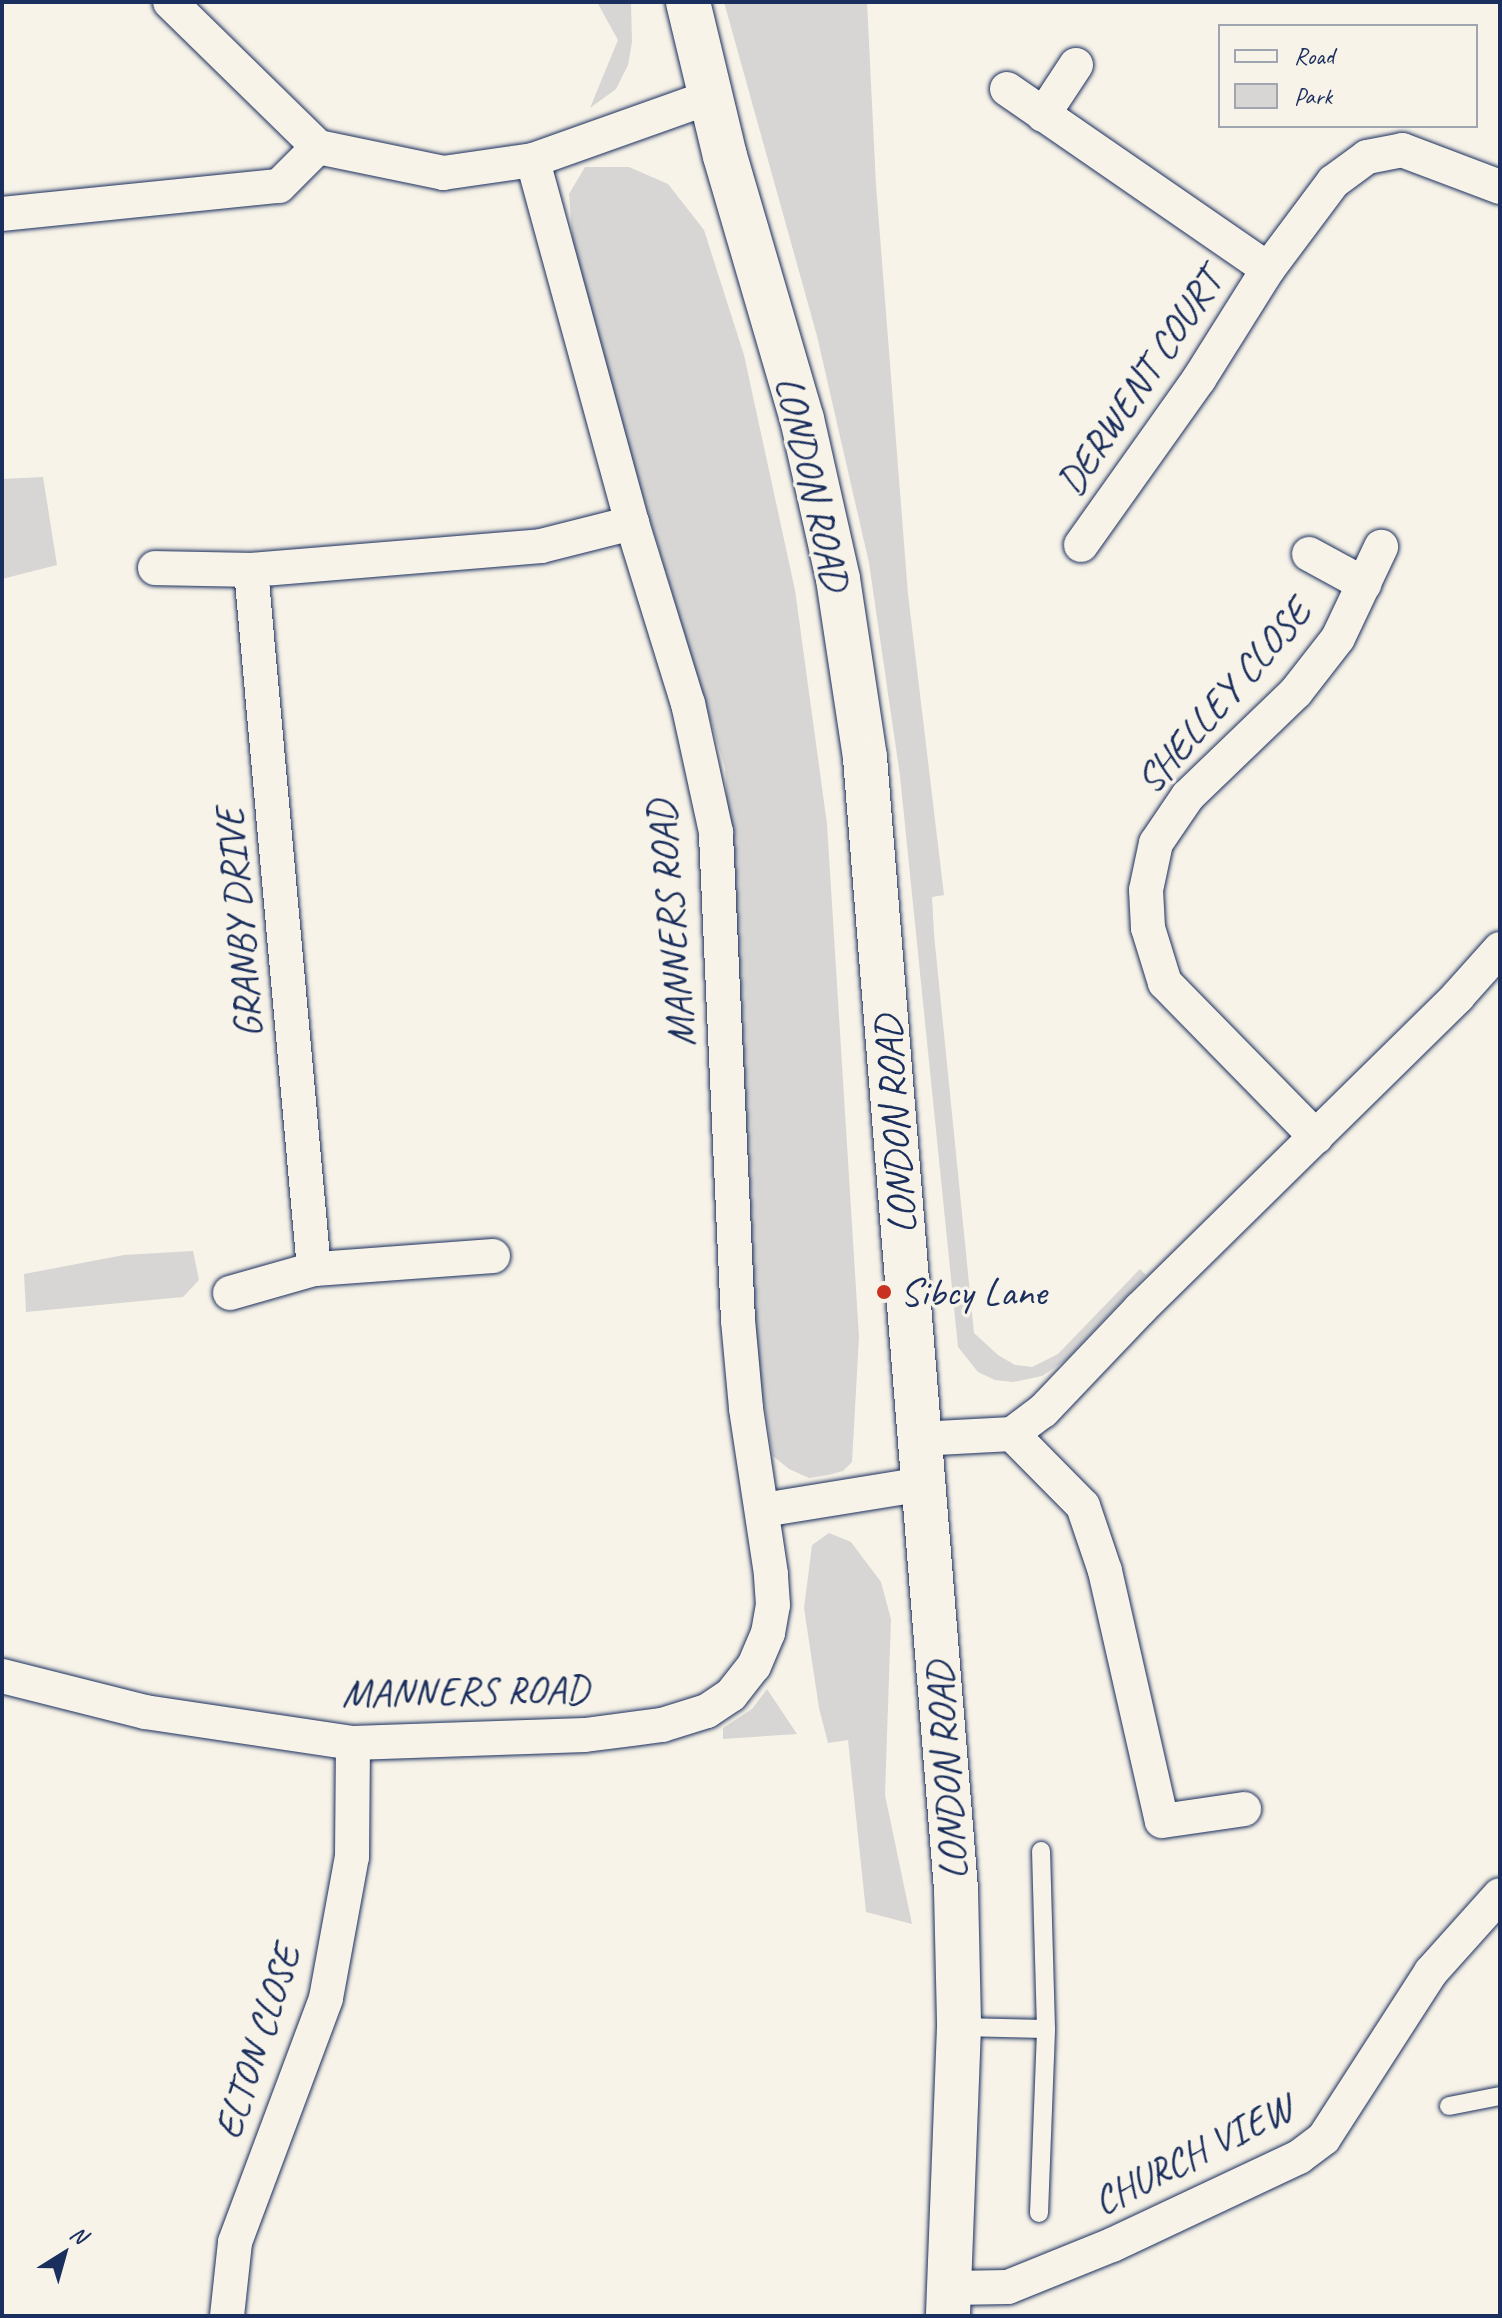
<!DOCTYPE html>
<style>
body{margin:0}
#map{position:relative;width:1502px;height:2318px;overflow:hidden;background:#f7f3e8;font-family:Caveat,sans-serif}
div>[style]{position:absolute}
.green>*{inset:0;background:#d7d6d4}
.roads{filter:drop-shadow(0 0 2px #1b2f5e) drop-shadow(0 0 2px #1b2f5e)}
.lane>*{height:18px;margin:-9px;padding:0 9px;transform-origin:9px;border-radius:9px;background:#f7f3e8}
.street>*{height:34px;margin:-17px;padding:0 17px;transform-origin:17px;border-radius:17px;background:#f7f3e8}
.secondary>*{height:44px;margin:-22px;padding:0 22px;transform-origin:22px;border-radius:22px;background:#f7f3e8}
.dots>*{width:22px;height:22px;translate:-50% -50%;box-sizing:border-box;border:4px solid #f7f3e8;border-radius:50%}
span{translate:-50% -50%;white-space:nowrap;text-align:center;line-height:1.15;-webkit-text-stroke:7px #f7f3e8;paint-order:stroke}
.street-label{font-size:40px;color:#1b2f5e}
.poi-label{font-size:40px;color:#1b2f5e}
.left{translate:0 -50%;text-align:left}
.frame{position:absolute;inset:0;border:4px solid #1b2f5e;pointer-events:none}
.legend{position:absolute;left:1218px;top:24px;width:260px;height:104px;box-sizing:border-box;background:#f7f3e8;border:2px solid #9fa5b1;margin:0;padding:10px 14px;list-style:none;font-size:24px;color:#1b2f5e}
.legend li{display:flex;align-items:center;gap:16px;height:40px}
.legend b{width:40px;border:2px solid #9fa5b1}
.north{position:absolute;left:24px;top:2214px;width:80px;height:80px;-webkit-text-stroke:6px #f7f3e8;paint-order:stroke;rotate:37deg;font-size:22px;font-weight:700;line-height:32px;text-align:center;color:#1b2f5e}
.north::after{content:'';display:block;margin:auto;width:28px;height:36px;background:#1b2f5e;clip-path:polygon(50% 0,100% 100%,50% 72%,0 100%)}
</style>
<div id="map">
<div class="green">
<div style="clip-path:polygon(597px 2px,631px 2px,632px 42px,628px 65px,616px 89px,590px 108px,618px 40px)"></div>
<div style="clip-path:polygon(724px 2px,867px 2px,876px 185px,908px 594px,944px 895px,932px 897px,934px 934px,974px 1333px,998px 1355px,1015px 1365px,1032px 1367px,1058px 1354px,1140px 1269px,1146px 1275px,1066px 1360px,1042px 1376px,1013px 1382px,995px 1380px,978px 1372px,958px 1347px,900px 776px,869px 563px,817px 336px)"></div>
<div style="clip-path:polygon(585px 167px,629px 167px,668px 184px,704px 230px,744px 355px,795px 590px,827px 824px,859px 1337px,852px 1462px,843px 1471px,828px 1475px,809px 1478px,789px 1469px,773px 1456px,755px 1348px,749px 1170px,725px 768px,617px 410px,573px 246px,569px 194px)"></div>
<div style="clip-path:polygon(43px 477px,57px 565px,2px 579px,2px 479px)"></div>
<div style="clip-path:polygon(193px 1251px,199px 1280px,183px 1297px,26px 1312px,24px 1274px,124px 1255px)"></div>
<div style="clip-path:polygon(829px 1533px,851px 1542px,881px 1582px,891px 1619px,885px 1795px,912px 1924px,866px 1912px,848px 1740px,828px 1743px,819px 1708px,804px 1608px,812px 1545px)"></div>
<div style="clip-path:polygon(767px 1689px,797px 1734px,723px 1739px,723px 1728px,752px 1709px)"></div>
</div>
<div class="roads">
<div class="lane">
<div style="left:959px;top:2027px;width:87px;rotate:1.3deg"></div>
<div style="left:1449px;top:2106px;width:52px;rotate:-11.1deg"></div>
<div style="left:1039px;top:2213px;width:184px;rotate:-87.8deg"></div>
<div style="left:1046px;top:2029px;width:178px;rotate:-91.6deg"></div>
</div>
<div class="street">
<div style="left:170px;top:2px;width:207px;rotate:44.4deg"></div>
<div style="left:318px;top:147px;width:128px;rotate:11.7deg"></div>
<div style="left:443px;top:173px;width:91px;rotate:-8.2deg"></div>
<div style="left:533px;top:160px;width:188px;rotate:-19.6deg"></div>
<div style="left:1007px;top:89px;width:317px;rotate:34.6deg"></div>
<div style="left:1043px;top:115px;width:60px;rotate:-56.6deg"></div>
<div style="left:2px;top:214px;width:278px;rotate:-5.8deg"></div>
<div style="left:279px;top:186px;width:55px;rotate:-45deg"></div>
<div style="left:1081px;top:545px;width:204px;rotate:-54.6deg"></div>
<div style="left:1199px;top:379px;width:130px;rotate:-57.9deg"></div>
<div style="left:1268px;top:269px;width:109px;rotate:-53.2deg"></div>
<div style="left:1333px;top:182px;width:42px;rotate:-36.3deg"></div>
<div style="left:1367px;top:157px;width:36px;rotate:-11deg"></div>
<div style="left:1402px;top:150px;width:105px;rotate:20.7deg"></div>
<div style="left:1309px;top:554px;width:63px;rotate:28.6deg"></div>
<div style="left:155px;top:568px;width:96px;rotate:1.2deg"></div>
<div style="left:1316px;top:1137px;width:216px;rotate:-134.4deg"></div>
<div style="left:1165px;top:983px;width:58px;rotate:-107.2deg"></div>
<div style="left:1148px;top:928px;width:38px;rotate:-93deg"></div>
<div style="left:1146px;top:890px;width:48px;rotate:-78deg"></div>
<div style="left:1156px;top:843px;width:57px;rotate:-55.8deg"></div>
<div style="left:1188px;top:796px;width:150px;rotate:-43.9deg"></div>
<div style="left:1296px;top:692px;width:68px;rotate:-52.1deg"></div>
<div style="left:1338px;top:638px;width:101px;rotate:-64.7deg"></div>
<div style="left:493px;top:1256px;width:179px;rotate:175.8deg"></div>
<div style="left:314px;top:1269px;width:702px;rotate:-95.15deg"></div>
<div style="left:251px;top:570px;width:291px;rotate:-4.7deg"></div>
<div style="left:541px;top:546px;width:94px;rotate:-14.2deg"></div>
<div style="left:230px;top:1293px;width:87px;rotate:-15.9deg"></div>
<div style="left:1012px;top:1434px;width:101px;rotate:45.4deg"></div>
<div style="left:1083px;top:1506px;width:69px;rotate:71.3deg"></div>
<div style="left:1105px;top:1571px;width:256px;rotate:77.2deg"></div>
<div style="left:1162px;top:1821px;width:83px;rotate:-8.3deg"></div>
<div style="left:918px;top:1439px;width:94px;rotate:-3deg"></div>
<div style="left:1012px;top:1434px;width:39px;rotate:-37deg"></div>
<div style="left:1043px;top:1411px;width:141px;rotate:-46.4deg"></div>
<div style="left:1140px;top:1309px;width:446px;rotate:-44.5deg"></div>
<div style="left:1458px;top:996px;width:63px;rotate:-48.2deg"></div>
<div style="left:763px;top:1510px;width:162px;rotate:-9.2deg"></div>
<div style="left:2px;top:1676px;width:147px;rotate:14.1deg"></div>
<div style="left:145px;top:1712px;width:210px;rotate:8.5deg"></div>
<div style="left:353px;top:1743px;width:232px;rotate:-2deg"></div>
<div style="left:585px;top:1735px;width:78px;rotate:-7.4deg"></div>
<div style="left:662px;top:1725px;width:47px;rotate:-17.3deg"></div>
<div style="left:707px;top:1711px;width:29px;rotate:-34deg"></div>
<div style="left:731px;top:1695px;width:37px;rotate:-52deg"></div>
<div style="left:754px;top:1666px;width:36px;rotate:-67deg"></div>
<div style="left:768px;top:1633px;width:28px;rotate:-80deg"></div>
<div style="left:773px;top:1605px;width:31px;rotate:-94deg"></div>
<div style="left:771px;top:1574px;width:168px;rotate:-98.6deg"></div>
<div style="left:746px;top:1408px;width:88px;rotate:-95.2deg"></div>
<div style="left:738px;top:1320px;width:488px;rotate:-92.6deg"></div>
<div style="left:716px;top:832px;width:131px;rotate:-102.3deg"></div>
<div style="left:688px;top:704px;width:189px;rotate:-107.2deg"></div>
<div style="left:632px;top:523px;width:376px;rotate:-105.3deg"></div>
<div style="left:951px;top:2288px;width:57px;rotate:-1deg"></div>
<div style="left:1008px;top:2287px;width:112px;rotate:-22deg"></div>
<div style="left:1112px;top:2245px;width:207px;rotate:-25.2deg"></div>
<div style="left:1299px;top:2157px;width:31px;rotate:-37deg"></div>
<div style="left:1324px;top:2138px;width:197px;rotate:-57.2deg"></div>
<div style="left:1431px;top:1972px;width:103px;rotate:-48.1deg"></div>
<div style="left:227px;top:2316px;width:74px;rotate:-83.8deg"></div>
<div style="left:235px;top:2242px;width:260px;rotate:-69.5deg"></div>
<div style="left:326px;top:1998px;width:143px;rotate:-79.6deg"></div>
<div style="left:352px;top:1857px;width:114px;rotate:-89.5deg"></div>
</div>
<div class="secondary">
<div style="left:688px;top:2px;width:158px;rotate:76.5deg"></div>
<div style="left:725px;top:156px;width:274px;rotate:73.7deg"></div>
<div style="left:802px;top:419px;width:164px;rotate:77.3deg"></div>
<div style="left:838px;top:579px;width:181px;rotate:81.4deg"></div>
<div style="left:865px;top:758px;width:1136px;rotate:85.4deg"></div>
<div style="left:956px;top:1890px;width:137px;rotate:88.7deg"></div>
<div style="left:959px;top:2027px;width:289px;rotate:92.2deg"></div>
</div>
</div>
<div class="dots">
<div style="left:884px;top:1292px;background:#c8321e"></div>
</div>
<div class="street-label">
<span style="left:1139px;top:382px;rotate:-56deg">DERWENT COURT</span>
<span style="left:813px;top:483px;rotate:77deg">LONDON ROAD</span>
<span style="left:1223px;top:696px;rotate:-49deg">SHELLEY CLOSE</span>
<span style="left:239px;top:923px;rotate:-95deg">GRANBY DRIVE</span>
<span style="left:671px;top:924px;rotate:-95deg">MANNERS ROAD</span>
<span style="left:895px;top:1125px;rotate:-94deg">LONDON ROAD</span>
<span style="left:465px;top:1691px;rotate:-1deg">MANNERS ROAD</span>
<span style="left:946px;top:1771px;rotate:-94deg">LONDON ROAD</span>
<span style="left:257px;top:2042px;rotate:-72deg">ELTON CLOSE</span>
<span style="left:1192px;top:2154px;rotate:-27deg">CHURCH VIEW</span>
</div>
<div class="poi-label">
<span class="left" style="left:900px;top:1292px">Sibcy Lane</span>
</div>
<div class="frame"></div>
<ul class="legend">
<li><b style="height:10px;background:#f7f3e8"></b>Road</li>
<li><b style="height:22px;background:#d7d6d4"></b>Park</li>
</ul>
<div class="north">N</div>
</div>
